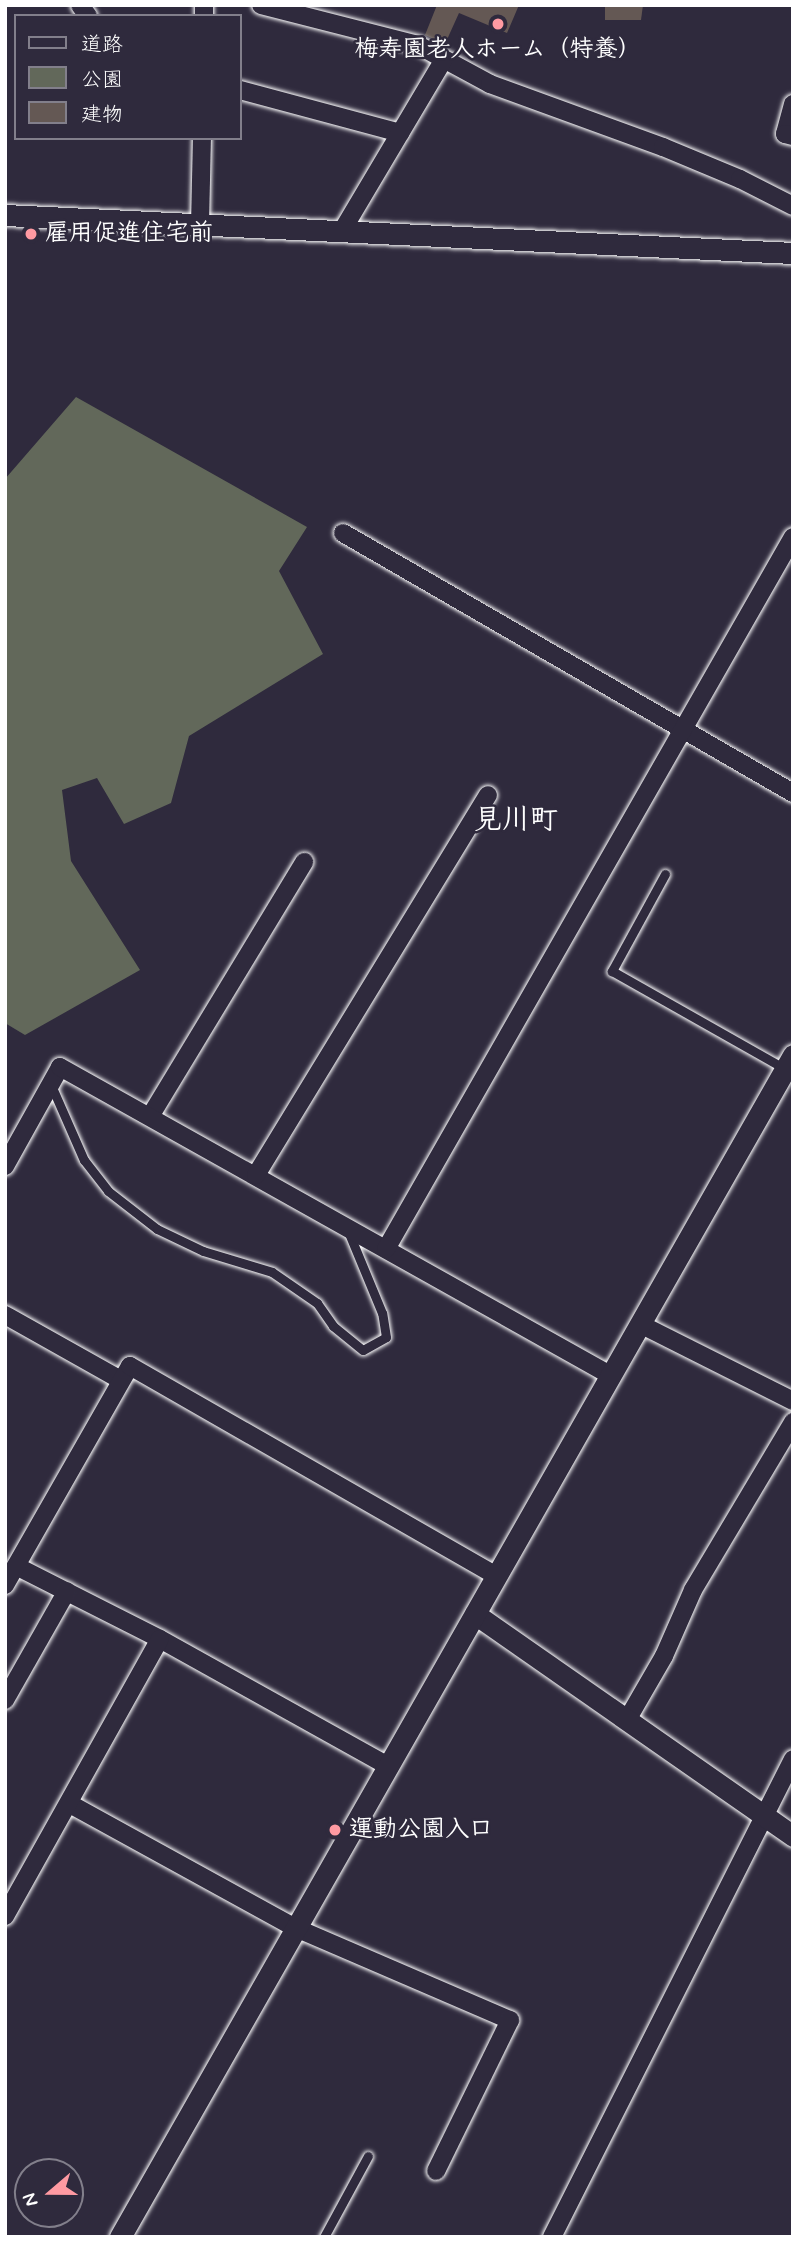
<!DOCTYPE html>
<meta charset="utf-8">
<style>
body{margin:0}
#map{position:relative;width:798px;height:2242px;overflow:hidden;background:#2f2a3d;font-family:Mynerve,"Klee One",sans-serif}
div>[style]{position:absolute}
.green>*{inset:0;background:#62685a}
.building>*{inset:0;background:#645854}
.roads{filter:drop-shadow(0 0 2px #fff) drop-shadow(0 0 2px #fff)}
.service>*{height:9px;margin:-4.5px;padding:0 4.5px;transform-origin:4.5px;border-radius:4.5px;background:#2f2a3d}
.minor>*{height:18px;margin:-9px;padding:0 9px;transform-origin:9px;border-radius:9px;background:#2f2a3d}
.tertiary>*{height:21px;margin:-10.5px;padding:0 10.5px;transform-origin:10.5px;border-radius:10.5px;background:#2f2a3d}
.dots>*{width:19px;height:19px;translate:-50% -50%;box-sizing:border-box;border:4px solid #2f2a3d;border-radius:50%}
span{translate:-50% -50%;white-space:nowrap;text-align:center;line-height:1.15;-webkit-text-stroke:5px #2f2a3d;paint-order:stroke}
.poi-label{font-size:24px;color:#fff;font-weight:700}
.left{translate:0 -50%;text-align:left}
.quarter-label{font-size:28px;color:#fff;font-weight:700}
.frame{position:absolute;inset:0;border:7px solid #fff;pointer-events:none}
.legend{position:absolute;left:14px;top:14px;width:228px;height:126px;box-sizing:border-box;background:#2f2a3d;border:2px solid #827f8b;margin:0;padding:9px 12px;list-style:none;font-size:21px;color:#fff}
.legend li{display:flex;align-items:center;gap:14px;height:35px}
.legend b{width:35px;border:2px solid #827f8b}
.north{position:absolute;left:14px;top:2158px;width:70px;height:70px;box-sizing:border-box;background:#2f2a3d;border:2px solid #827f8b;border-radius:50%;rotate:250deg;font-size:19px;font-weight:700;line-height:28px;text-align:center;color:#fff}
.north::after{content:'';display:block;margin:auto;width:24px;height:32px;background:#ff9aa2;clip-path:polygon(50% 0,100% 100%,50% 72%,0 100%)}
</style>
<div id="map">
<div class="green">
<div style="clip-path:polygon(76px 397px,307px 527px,279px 571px,323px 654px,189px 736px,171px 803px,124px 824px,97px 778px,62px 790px,71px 861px,140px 970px,25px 1035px,5px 1023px,5px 479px)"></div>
</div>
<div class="building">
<div style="clip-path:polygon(437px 5px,519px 5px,507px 33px,459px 13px,445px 44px,425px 35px)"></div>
<div style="clip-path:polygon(605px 5px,643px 5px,641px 20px,605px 20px)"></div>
</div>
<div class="roads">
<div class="service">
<div style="left:665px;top:874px;width:111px;rotate:118.7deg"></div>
<div style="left:612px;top:971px;width:199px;rotate:29.5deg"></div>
<div style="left:51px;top:1085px;width:82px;rotate:66.3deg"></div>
<div style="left:84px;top:1160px;width:39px;rotate:52deg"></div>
<div style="left:108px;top:1191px;width:62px;rotate:37.8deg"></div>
<div style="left:157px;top:1229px;width:51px;rotate:25.6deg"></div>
<div style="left:203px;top:1251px;width:72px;rotate:16.9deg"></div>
<div style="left:272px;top:1272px;width:55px;rotate:34.6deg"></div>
<div style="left:317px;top:1303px;width:28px;rotate:55deg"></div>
<div style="left:333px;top:1326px;width:38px;rotate:39deg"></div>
<div style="left:363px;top:1350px;width:26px;rotate:-29deg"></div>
<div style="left:386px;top:1337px;width:24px;rotate:-99deg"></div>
<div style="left:382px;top:1313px;width:89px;rotate:-112.5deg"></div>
<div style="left:324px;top:2237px;width:92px;rotate:-61.5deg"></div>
</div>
<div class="minor">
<div style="left:80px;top:5px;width:14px;rotate:54deg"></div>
<div style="left:261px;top:5px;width:162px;rotate:14.3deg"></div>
<div style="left:418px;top:45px;width:82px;rotate:28.4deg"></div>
<div style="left:490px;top:84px;width:184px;rotate:20deg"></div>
<div style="left:663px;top:147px;width:83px;rotate:22.6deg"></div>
<div style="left:740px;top:179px;width:59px;rotate:27deg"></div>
<div style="left:204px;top:16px;width:11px;rotate:-90deg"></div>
<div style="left:240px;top:90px;width:166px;rotate:15deg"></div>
<div style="left:793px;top:104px;width:31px;rotate:105deg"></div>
<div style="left:785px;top:134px;width:8px;rotate:14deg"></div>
<div style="left:200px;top:224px;width:86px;rotate:-88.7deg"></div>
<div style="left:342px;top:231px;width:198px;rotate:-59.3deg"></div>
<div style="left:343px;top:533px;width:520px;rotate:30.02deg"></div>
<div style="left:151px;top:1115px;width:296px;rotate:-58.8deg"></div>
<div style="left:5px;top:1166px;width:113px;rotate:-60.9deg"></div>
<div style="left:60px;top:1067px;width:630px;rotate:29.25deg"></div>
<div style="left:256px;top:1175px;width:445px;rotate:-58.6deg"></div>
<div style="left:386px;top:1249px;width:820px;rotate:-60.25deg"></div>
<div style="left:5px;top:1315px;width:133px;rotate:29.3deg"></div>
<div style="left:640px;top:1324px;width:171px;rotate:26.7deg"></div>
<div style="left:16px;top:1566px;width:161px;rotate:26.9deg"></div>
<div style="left:160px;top:1639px;width:261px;rotate:29.1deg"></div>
<div style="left:5px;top:1585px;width:252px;rotate:-60.3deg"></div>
<div style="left:130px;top:1366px;width:422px;rotate:29.8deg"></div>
<div style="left:5px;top:1700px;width:125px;rotate:-60.4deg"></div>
<div style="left:627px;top:1720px;width:74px;rotate:-60deg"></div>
<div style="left:664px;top:1656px;width:72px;rotate:-66.3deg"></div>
<div style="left:693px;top:1590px;width:196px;rotate:-59.2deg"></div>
<div style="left:70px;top:1804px;width:258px;rotate:28.8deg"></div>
<div style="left:296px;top:1928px;width:233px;rotate:23.3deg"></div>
<div style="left:510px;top:2020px;width:168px;rotate:116.1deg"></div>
<div style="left:5px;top:1916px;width:317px;rotate:-60.8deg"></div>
<div style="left:552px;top:2237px;width:535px;rotate:-63.24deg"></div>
</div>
<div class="tertiary">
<div style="left:5px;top:215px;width:789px;rotate:2.76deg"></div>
<div style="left:475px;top:1614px;width:388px;rotate:34.9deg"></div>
<div style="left:120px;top:2237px;width:1360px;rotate:-60.34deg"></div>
</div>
</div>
<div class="dots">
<div style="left:498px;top:24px;background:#ff9aa2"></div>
<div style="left:31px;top:234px;background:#ff9aa2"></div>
<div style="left:335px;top:1830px;background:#ff9aa2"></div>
</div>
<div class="poi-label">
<span style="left:498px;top:50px">梅寿園老人ホーム（特養）</span>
<span class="left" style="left:45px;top:234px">雇用促進住宅前</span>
<span class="left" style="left:349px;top:1830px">運動公園入口</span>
</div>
<div class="quarter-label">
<span style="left:516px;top:821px">見川町</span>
</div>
<div class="frame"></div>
<ul class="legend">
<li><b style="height:9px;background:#2f2a3d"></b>道路</li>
<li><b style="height:19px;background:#62685a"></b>公園</li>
<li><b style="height:19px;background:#645854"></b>建物</li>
</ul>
<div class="north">N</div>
</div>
